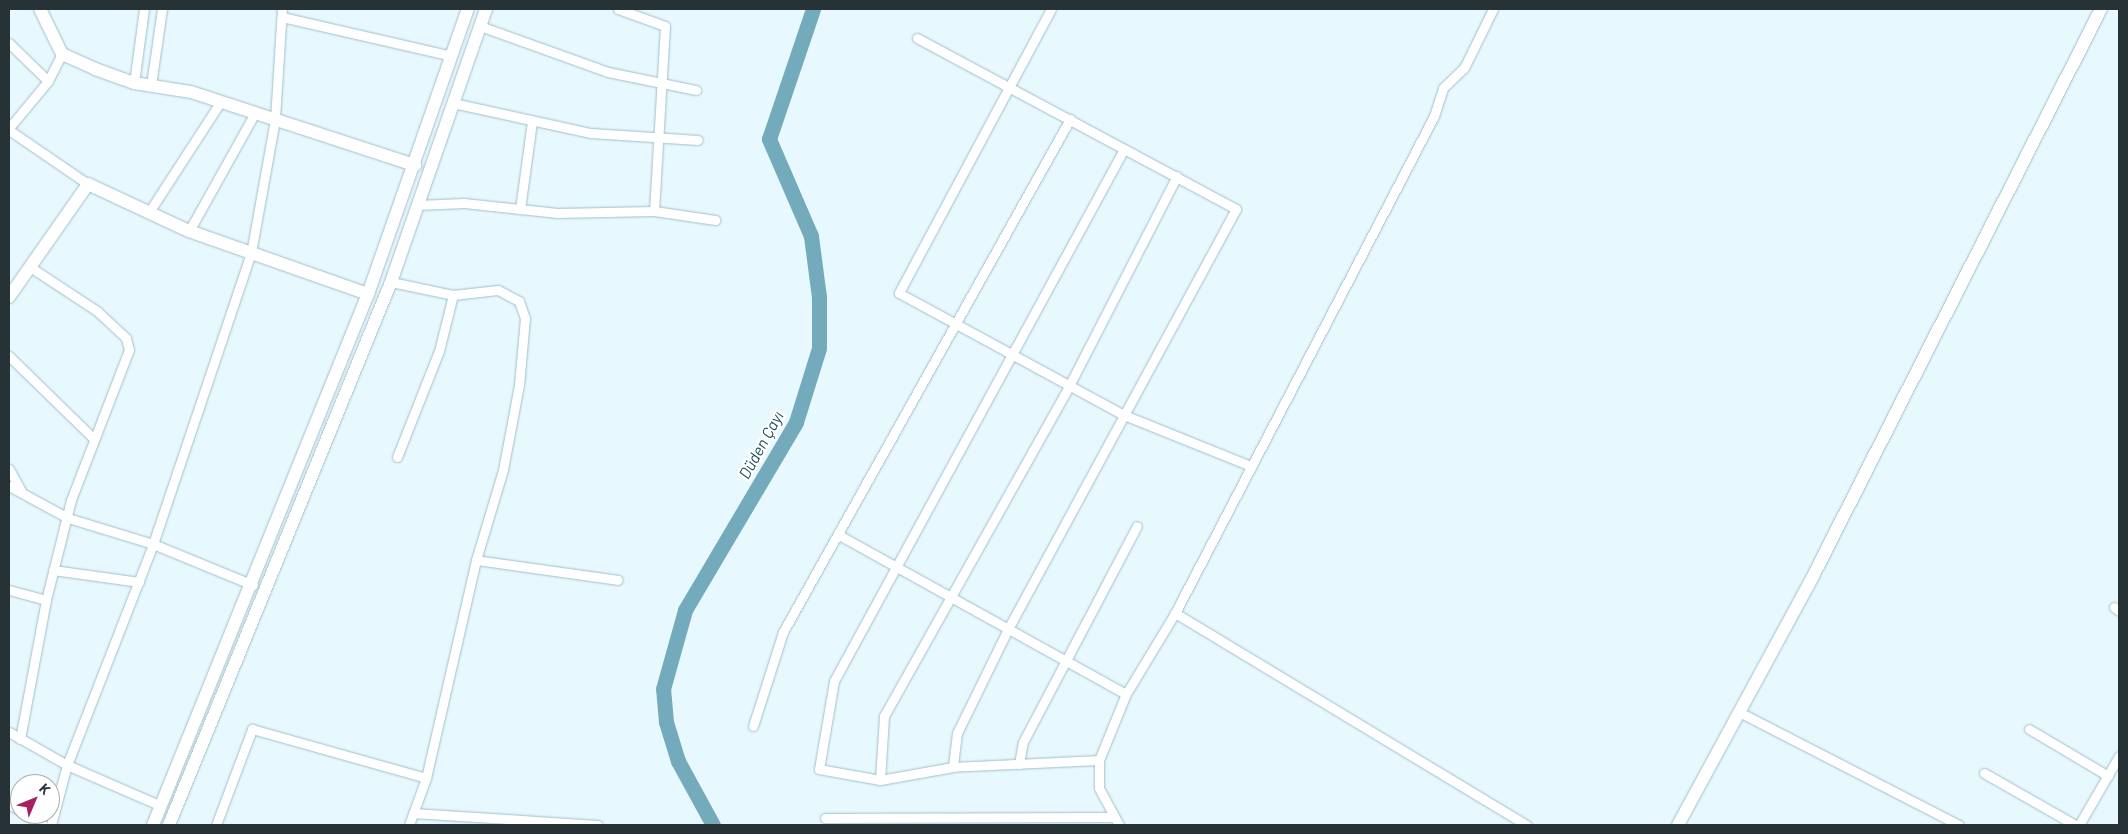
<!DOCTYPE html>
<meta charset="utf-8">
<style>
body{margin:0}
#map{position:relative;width:2128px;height:834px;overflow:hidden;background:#e7f9ff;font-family:Barlow,sans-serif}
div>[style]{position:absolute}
.river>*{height:15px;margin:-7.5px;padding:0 7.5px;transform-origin:7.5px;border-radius:7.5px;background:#74abbc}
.roads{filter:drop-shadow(0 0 1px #a2bec8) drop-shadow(0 0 1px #a2bec8)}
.street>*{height:9px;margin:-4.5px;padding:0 4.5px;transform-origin:4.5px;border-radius:4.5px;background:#fff}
.secondary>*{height:12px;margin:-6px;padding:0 6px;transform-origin:6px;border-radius:6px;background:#fff}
span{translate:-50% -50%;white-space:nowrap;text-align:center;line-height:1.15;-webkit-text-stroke:5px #fff;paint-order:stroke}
.water-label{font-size:16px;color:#1e4e5b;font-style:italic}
.frame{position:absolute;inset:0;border:10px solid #263235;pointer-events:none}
.north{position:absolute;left:10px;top:774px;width:50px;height:50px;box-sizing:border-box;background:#fff;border:1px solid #a8adae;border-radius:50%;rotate:45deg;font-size:14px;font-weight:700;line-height:20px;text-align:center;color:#263235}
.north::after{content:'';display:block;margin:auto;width:18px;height:22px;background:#a91f64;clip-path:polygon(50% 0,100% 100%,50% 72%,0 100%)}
</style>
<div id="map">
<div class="river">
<div style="left:713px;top:825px;width:73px;rotate:-118.7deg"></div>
<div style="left:678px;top:761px;width:41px;rotate:-107.1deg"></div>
<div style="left:666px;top:722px;width:33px;rotate:-95deg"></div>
<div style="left:663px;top:689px;width:82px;rotate:-74.4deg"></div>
<div style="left:685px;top:610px;width:218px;rotate:-59.4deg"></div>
<div style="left:796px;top:422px;width:77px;rotate:-72.7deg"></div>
<div style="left:819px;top:348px;width:51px;rotate:-90deg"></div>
<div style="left:819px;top:297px;width:62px;rotate:-97.5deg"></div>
<div style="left:811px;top:236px;width:106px;rotate:-113.4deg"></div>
<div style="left:769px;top:139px;width:137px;rotate:-71.3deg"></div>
</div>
<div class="roads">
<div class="street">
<div style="left:618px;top:9px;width:50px;rotate:19.9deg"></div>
<div style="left:665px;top:26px;width:185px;rotate:93.4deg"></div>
<div style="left:1051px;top:9px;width:322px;rotate:118.2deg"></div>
<div style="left:899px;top:293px;width:256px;rotate:28.5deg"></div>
<div style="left:1124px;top:415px;width:137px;rotate:21.9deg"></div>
<div style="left:282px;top:17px;width:174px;rotate:12.9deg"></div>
<div style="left:480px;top:26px;width:136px;rotate:19.8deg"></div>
<div style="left:608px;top:72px;width:90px;rotate:11.6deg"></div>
<div style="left:917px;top:38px;width:362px;rotate:28.2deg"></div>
<div style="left:1236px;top:209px;width:478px;rotate:118.5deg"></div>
<div style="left:1008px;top:629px;width:116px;rotate:116.1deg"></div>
<div style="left:957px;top:733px;width:34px;rotate:97deg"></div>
<div style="left:9px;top:43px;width:54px;rotate:44.3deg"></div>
<div style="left:134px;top:83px;width:75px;rotate:-82.3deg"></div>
<div style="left:151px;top:85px;width:77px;rotate:-81.8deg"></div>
<div style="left:453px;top:103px;width:141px;rotate:12.3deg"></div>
<div style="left:591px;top:133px;width:107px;rotate:3.7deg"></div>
<div style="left:9px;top:128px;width:61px;rotate:-50.3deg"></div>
<div style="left:48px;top:81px;width:30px;rotate:-63deg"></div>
<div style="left:9px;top:130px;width:96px;rotate:34.4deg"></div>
<div style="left:417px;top:205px;width:47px;rotate:-2.4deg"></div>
<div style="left:464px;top:203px;width:94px;rotate:6.1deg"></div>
<div style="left:557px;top:213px;width:97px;rotate:-1.2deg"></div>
<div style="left:654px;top:211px;width:62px;rotate:8.4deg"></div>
<div style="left:520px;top:209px;width:89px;rotate:-82.2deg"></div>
<div style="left:149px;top:212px;width:132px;rotate:-57deg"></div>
<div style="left:189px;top:231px;width:135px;rotate:-60.8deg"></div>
<div style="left:391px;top:282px;width:63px;rotate:11.8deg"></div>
<div style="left:453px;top:295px;width:45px;rotate:-6.3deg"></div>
<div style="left:498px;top:290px;width:24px;rotate:28deg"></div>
<div style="left:519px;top:301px;width:18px;rotate:71deg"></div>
<div style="left:525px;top:318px;width:67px;rotate:95.1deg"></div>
<div style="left:519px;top:385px;width:86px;rotate:100.7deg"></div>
<div style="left:503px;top:470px;width:94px;rotate:106.7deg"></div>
<div style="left:476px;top:560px;width:224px;rotate:102.9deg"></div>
<div style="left:426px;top:778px;width:50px;rotate:109.9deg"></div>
<div style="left:9px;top:356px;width:119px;rotate:44.3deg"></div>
<div style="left:397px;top:457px;width:114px;rotate:-68.4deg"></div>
<div style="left:439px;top:351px;width:58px;rotate:-76deg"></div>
<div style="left:9px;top:469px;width:25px;rotate:61deg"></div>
<div style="left:9px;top:486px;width:67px;rotate:28.5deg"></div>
<div style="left:68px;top:518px;width:89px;rotate:17deg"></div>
<div style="left:153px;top:544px;width:108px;rotate:22.3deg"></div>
<div style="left:839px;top:535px;width:328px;rotate:29deg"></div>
<div style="left:476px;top:560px;width:143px;rotate:8deg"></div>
<div style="left:53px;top:570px;width:87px;rotate:7.9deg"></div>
<div style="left:9px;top:590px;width:38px;rotate:15deg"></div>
<div style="left:2114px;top:607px;width:6px;rotate:39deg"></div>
<div style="left:1175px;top:613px;width:411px;rotate:31.1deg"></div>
<div style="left:1741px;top:713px;width:245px;rotate:27.2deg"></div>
<div style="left:753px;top:726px;width:99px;rotate:-72.3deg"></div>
<div style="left:783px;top:632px;width:588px;rotate:-60.77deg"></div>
<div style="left:2029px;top:729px;width:92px;rotate:30.7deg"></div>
<div style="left:9px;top:732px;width:67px;rotate:29.6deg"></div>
<div style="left:67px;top:765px;width:100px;rotate:23.5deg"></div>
<div style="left:20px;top:739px;width:141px;rotate:-79.4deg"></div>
<div style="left:46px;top:600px;width:103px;rotate:-76deg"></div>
<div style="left:71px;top:500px;width:161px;rotate:-68.9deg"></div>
<div style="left:129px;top:350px;width:12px;rotate:-104deg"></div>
<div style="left:126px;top:338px;width:40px;rotate:-137deg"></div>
<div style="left:97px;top:311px;width:80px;rotate:-146.7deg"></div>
<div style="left:1099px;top:760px;width:146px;rotate:177.3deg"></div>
<div style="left:953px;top:767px;width:74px;rotate:169.9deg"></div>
<div style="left:880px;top:780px;width:62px;rotate:-169.8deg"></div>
<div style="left:819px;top:769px;width:89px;rotate:-80.3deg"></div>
<div style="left:834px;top:681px;width:606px;rotate:-61.4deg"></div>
<div style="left:1019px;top:764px;width:22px;rotate:-80deg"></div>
<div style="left:1023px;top:742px;width:244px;rotate:-62.2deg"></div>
<div style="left:1984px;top:773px;width:105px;rotate:29.7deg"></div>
<div style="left:880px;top:780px;width:64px;rotate:-86.4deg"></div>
<div style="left:884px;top:716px;width:378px;rotate:-60.7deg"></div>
<div style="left:1069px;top:386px;width:236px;rotate:-62.8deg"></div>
<div style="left:9px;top:804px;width:13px;rotate:32deg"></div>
<div style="left:413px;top:813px;width:185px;rotate:3.7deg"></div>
<div style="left:25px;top:814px;width:21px;rotate:31deg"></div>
<div style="left:825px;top:818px;width:289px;rotate:-0.2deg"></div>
<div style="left:51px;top:825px;width:62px;rotate:-75.1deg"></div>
<div style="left:67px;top:765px;width:237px;rotate:-68.7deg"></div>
<div style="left:153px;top:544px;width:307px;rotate:-71.4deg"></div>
<div style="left:251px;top:253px;width:136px;rotate:-79.8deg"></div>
<div style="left:275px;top:119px;width:110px;rotate:-86.4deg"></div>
<div style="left:216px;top:825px;width:103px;rotate:-69.4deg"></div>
<div style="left:252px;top:729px;width:181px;rotate:15.7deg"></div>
<div style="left:1119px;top:825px;width:42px;rotate:-118.4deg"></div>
<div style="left:1099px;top:788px;width:28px;rotate:-90deg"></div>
<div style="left:1099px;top:760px;width:71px;rotate:-67.8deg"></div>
<div style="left:1126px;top:694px;width:95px;rotate:-58.8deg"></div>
<div style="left:1175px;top:613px;width:560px;rotate:-62.47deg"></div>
<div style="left:1434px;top:116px;width:29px;rotate:-72deg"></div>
<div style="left:1443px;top:88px;width:29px;rotate:-44deg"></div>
<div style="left:1464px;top:68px;width:66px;rotate:-63.8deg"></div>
<div style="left:2079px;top:825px;width:80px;rotate:-59.9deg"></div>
</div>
<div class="secondary">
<div style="left:40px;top:9px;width:50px;rotate:63.9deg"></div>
<div style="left:62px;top:54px;width:36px;rotate:24deg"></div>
<div style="left:95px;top:69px;width:41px;rotate:19.7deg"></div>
<div style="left:134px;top:83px;width:58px;rotate:9deg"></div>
<div style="left:191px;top:92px;width:236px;rotate:18.1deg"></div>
<div style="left:9px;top:297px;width:138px;rotate:-55deg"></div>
<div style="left:88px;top:184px;width:111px;rotate:25deg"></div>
<div style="left:189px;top:231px;width:190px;rotate:19.4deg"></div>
<div style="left:153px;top:825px;width:573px;rotate:-67.96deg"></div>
<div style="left:368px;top:294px;width:302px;rotate:-70.7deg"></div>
<div style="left:169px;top:825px;width:587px;rotate:-67.76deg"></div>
<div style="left:391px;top:282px;width:289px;rotate:-70.8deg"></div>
<div style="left:1678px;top:825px;width:285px;rotate:-61.5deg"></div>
<div style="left:1814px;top:574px;width:634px;rotate:-63.07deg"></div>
</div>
</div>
<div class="water-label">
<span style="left:761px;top:445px;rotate:-61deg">Düden Çayı</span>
</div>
<div class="frame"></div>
<div class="north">K</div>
</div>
